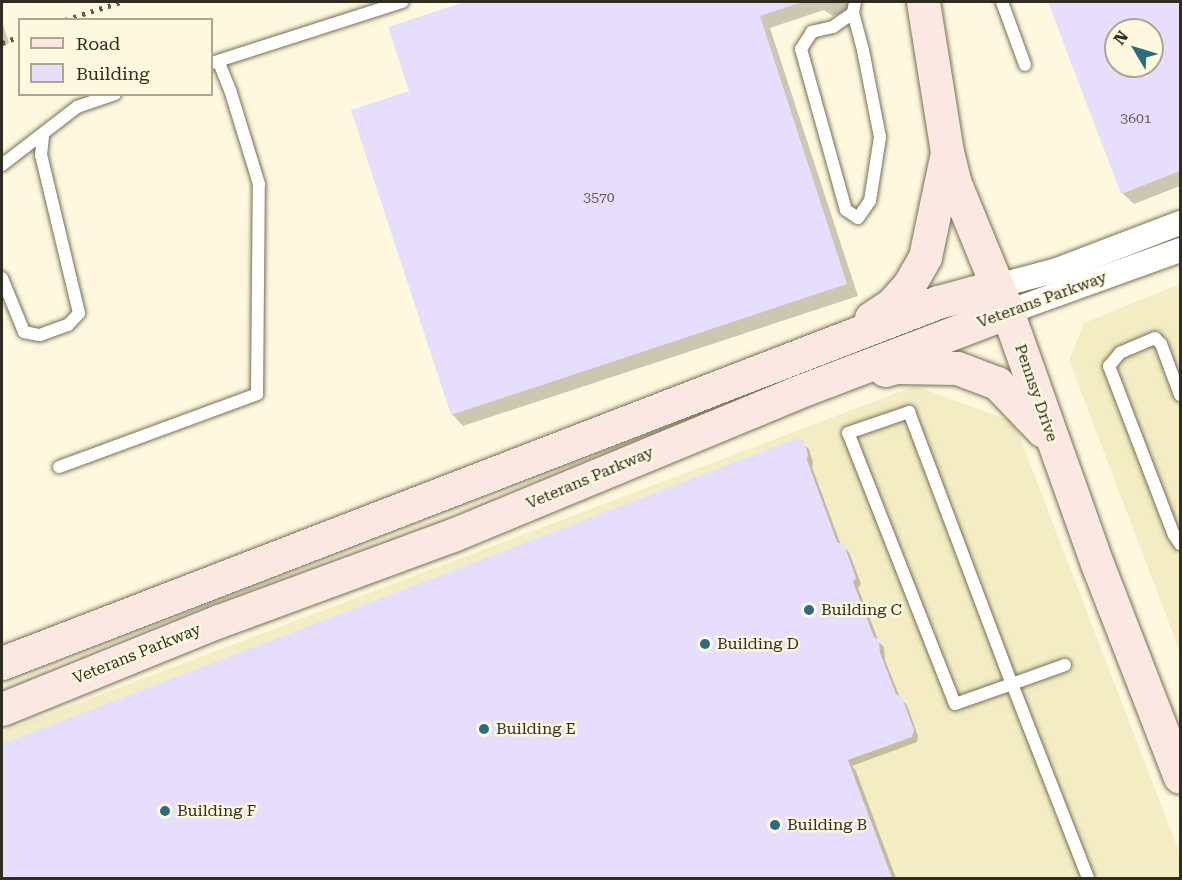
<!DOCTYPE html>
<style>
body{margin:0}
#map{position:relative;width:1182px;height:880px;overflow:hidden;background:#fef9de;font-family:"Roboto Serif",serif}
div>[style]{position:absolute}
.built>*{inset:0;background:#f4edc3}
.shadow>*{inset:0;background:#0003}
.building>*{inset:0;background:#e5defd}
.roads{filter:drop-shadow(0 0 2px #777153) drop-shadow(0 0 2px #777153)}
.lane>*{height:12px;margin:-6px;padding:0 6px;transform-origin:6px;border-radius:6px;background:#fff}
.street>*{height:24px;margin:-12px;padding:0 12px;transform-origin:12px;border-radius:12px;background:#fff}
.secondary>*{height:33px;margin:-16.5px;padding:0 16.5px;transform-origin:16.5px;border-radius:16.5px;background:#fce8e2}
.rail>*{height:4.5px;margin-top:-2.25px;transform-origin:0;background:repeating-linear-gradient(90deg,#5d5b4b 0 3px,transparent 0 9px)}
.dots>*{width:16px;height:16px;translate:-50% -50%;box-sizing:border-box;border:3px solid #fef9de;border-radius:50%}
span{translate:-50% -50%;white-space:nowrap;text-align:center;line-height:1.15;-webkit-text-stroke:4.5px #fef9de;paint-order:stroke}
.number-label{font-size:14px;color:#5c5957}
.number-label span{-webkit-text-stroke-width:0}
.street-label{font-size:16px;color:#2f2d20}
.poi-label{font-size:16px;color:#2f2d20}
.left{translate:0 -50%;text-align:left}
.frame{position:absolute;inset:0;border:3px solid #2f2d20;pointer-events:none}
.legend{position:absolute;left:18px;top:18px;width:195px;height:78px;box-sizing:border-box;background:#fef9de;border:2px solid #aba792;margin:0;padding:8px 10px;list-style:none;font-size:18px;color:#2f2d20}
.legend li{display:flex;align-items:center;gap:12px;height:30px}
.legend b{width:30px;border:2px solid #aba792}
.north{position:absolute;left:1104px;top:18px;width:60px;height:60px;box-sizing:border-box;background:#fef9de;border:2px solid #aba792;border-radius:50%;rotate:308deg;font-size:16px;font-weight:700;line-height:24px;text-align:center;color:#2f2d20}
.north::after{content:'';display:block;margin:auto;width:21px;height:27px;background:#2a6d7f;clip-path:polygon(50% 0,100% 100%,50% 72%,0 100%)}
</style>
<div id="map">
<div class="built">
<div style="clip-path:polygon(1180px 284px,1180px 652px,1069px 360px,1084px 323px)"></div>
<div style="clip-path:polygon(915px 386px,1014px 422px,1180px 854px,1180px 878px,2px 878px,2px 732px)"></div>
</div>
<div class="shadow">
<div style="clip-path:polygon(470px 2px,853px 2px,846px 11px,833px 16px,824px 10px,770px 28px,858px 296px,463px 426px,452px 414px,411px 92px,390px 28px)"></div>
<div style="clip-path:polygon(evenodd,1050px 2px,1180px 2px,1180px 186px,1134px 204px,1122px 193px,1050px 2px,1116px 30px,1152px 30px,1152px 66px,1116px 66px,1116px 30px)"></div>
<div style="clip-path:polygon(2px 21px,9px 43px,2px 47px)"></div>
<div style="clip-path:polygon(798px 440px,809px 449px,813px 462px,812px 467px,841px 545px,849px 552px,861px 584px,858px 588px,879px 642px,884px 647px,885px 660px,900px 698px,907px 705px,918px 736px,917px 742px,852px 766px,856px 771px,896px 878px,2px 878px,2px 746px)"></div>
</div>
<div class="building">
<div style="clip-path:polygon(465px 2px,803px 2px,760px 16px,847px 284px,451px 415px,351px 110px,409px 91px,388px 27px)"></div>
<div style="clip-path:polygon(evenodd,1048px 2px,1180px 2px,1180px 171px,1121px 194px,1048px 2px,1116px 30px,1152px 30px,1152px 66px,1116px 66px,1116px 30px)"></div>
<div style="clip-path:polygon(798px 438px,804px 442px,808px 455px,807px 460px,837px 542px,844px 545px,856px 578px,853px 582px,874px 637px,879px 640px,880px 653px,896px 694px,902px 698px,914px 730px,912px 737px,848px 760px,892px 878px,2px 878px,2px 744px)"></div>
</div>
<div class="roads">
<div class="lane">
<div style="left:1002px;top:2px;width:67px;rotate:69.9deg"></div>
<div style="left:853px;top:13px;width:24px;rotate:145deg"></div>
<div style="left:833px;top:27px;width:22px;rotate:167deg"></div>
<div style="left:812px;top:32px;width:20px;rotate:123deg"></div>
<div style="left:801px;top:49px;width:167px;rotate:74.4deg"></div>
<div style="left:846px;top:210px;width:14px;rotate:34deg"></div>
<div style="left:858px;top:218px;width:21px;rotate:-55deg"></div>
<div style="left:870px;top:201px;width:65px;rotate:-81.1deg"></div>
<div style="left:880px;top:137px;width:89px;rotate:-101.1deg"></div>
<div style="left:863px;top:50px;width:38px;rotate:-105deg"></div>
<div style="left:853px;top:13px;width:11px;rotate:-80deg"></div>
<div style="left:212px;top:63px;width:200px;rotate:-17.8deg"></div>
<div style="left:2px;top:165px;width:95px;rotate:-37.7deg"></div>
<div style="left:77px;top:107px;width:40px;rotate:-18.9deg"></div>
<div style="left:2px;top:278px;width:58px;rotate:67.8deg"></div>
<div style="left:24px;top:332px;width:16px;rotate:11deg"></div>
<div style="left:40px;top:335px;width:30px;rotate:-20deg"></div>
<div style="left:68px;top:325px;width:16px;rotate:-47deg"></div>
<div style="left:79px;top:313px;width:163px;rotate:-103.5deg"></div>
<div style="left:41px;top:155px;width:20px;rotate:-84deg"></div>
<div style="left:1180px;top:395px;width:54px;rotate:-110.4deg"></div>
<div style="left:1161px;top:344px;width:8px;rotate:-135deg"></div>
<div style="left:1155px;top:338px;width:38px;rotate:157deg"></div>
<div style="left:1120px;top:353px;width:17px;rotate:130deg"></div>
<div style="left:1109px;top:366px;width:181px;rotate:69deg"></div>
<div style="left:1174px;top:535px;width:11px;rotate:56deg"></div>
<div style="left:59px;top:467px;width:211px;rotate:-20.2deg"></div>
<div style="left:257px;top:394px;width:210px;rotate:-89.5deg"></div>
<div style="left:259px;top:184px;width:98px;rotate:-107.1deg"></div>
<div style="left:230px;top:90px;width:31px;rotate:-112deg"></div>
<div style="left:1065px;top:665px;width:56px;rotate:160.3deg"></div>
<div style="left:1012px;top:684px;width:60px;rotate:160.7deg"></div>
<div style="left:955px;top:704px;width:291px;rotate:-111.5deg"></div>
<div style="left:848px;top:433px;width:65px;rotate:-19deg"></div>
<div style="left:909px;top:412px;width:291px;rotate:69.3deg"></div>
<div style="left:1012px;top:684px;width:208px;rotate:68.6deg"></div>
</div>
<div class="street">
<div style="left:997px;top:286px;width:62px;rotate:-14.9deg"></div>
<div style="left:1057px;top:270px;width:132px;rotate:-20.9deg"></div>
<div style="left:1008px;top:312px;width:183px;rotate:-19.8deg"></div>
</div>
<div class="secondary">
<div style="left:923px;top:2px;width:152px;rotate:80.9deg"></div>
<div style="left:947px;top:152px;width:30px;rotate:76deg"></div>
<div style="left:954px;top:181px;width:137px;rotate:67.7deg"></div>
<div style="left:1006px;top:308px;width:274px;rotate:70.4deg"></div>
<div style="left:1098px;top:566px;width:226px;rotate:68.8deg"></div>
<div style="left:871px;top:318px;width:24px;rotate:-33deg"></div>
<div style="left:891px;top:305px;width:27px;rotate:-48deg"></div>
<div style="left:909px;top:285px;width:32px;rotate:-60deg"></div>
<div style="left:925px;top:257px;width:102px;rotate:-78.1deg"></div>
<div style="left:885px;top:370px;width:11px;rotate:-15deg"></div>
<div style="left:896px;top:367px;width:61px;rotate:0.9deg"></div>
<div style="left:957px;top:368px;width:43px;rotate:20.6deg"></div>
<div style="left:997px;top:383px;width:66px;rotate:46.2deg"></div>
<div style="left:2px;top:663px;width:1003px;rotate:-21.09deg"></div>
<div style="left:938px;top:302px;width:61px;rotate:-15.2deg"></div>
<div style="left:2px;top:709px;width:234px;rotate:-22.1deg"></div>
<div style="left:219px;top:621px;width:249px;rotate:-20.2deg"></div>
<div style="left:453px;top:535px;width:370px;rotate:-22.5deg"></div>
<div style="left:795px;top:393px;width:228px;rotate:-20.8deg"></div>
</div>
</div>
<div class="rail">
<div style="left:65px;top:20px;width:59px;rotate:-17.8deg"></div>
<div style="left:2px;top:43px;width:19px;rotate:-21deg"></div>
</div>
<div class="dots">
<div style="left:809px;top:610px;background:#2a6d7f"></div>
<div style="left:705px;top:644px;background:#2a6d7f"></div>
<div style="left:484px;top:729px;background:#2a6d7f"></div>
<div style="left:165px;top:811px;background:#2a6d7f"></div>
<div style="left:775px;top:825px;background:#2a6d7f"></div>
</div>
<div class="number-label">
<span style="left:1136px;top:118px">3601</span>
<span style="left:599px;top:197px">3570</span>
</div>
<div class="street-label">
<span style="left:1042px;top:300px;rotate:-20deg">Veterans Parkway</span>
<span style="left:1036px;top:393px;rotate:71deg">Pennsy Drive</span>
<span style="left:590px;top:478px;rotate:-23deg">Veterans Parkway</span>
<span style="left:137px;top:654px;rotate:-22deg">Veterans Parkway</span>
</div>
<div class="poi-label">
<span class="left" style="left:821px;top:610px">Building C</span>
<span class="left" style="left:717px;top:644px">Building D</span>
<span class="left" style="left:496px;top:729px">Building E</span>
<span class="left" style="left:177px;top:811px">Building F</span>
<span class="left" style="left:787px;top:825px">Building B</span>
</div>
<div class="frame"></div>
<ul class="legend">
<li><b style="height:8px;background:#fce8e2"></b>Road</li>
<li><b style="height:16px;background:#e5defd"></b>Building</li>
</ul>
<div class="north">N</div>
</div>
